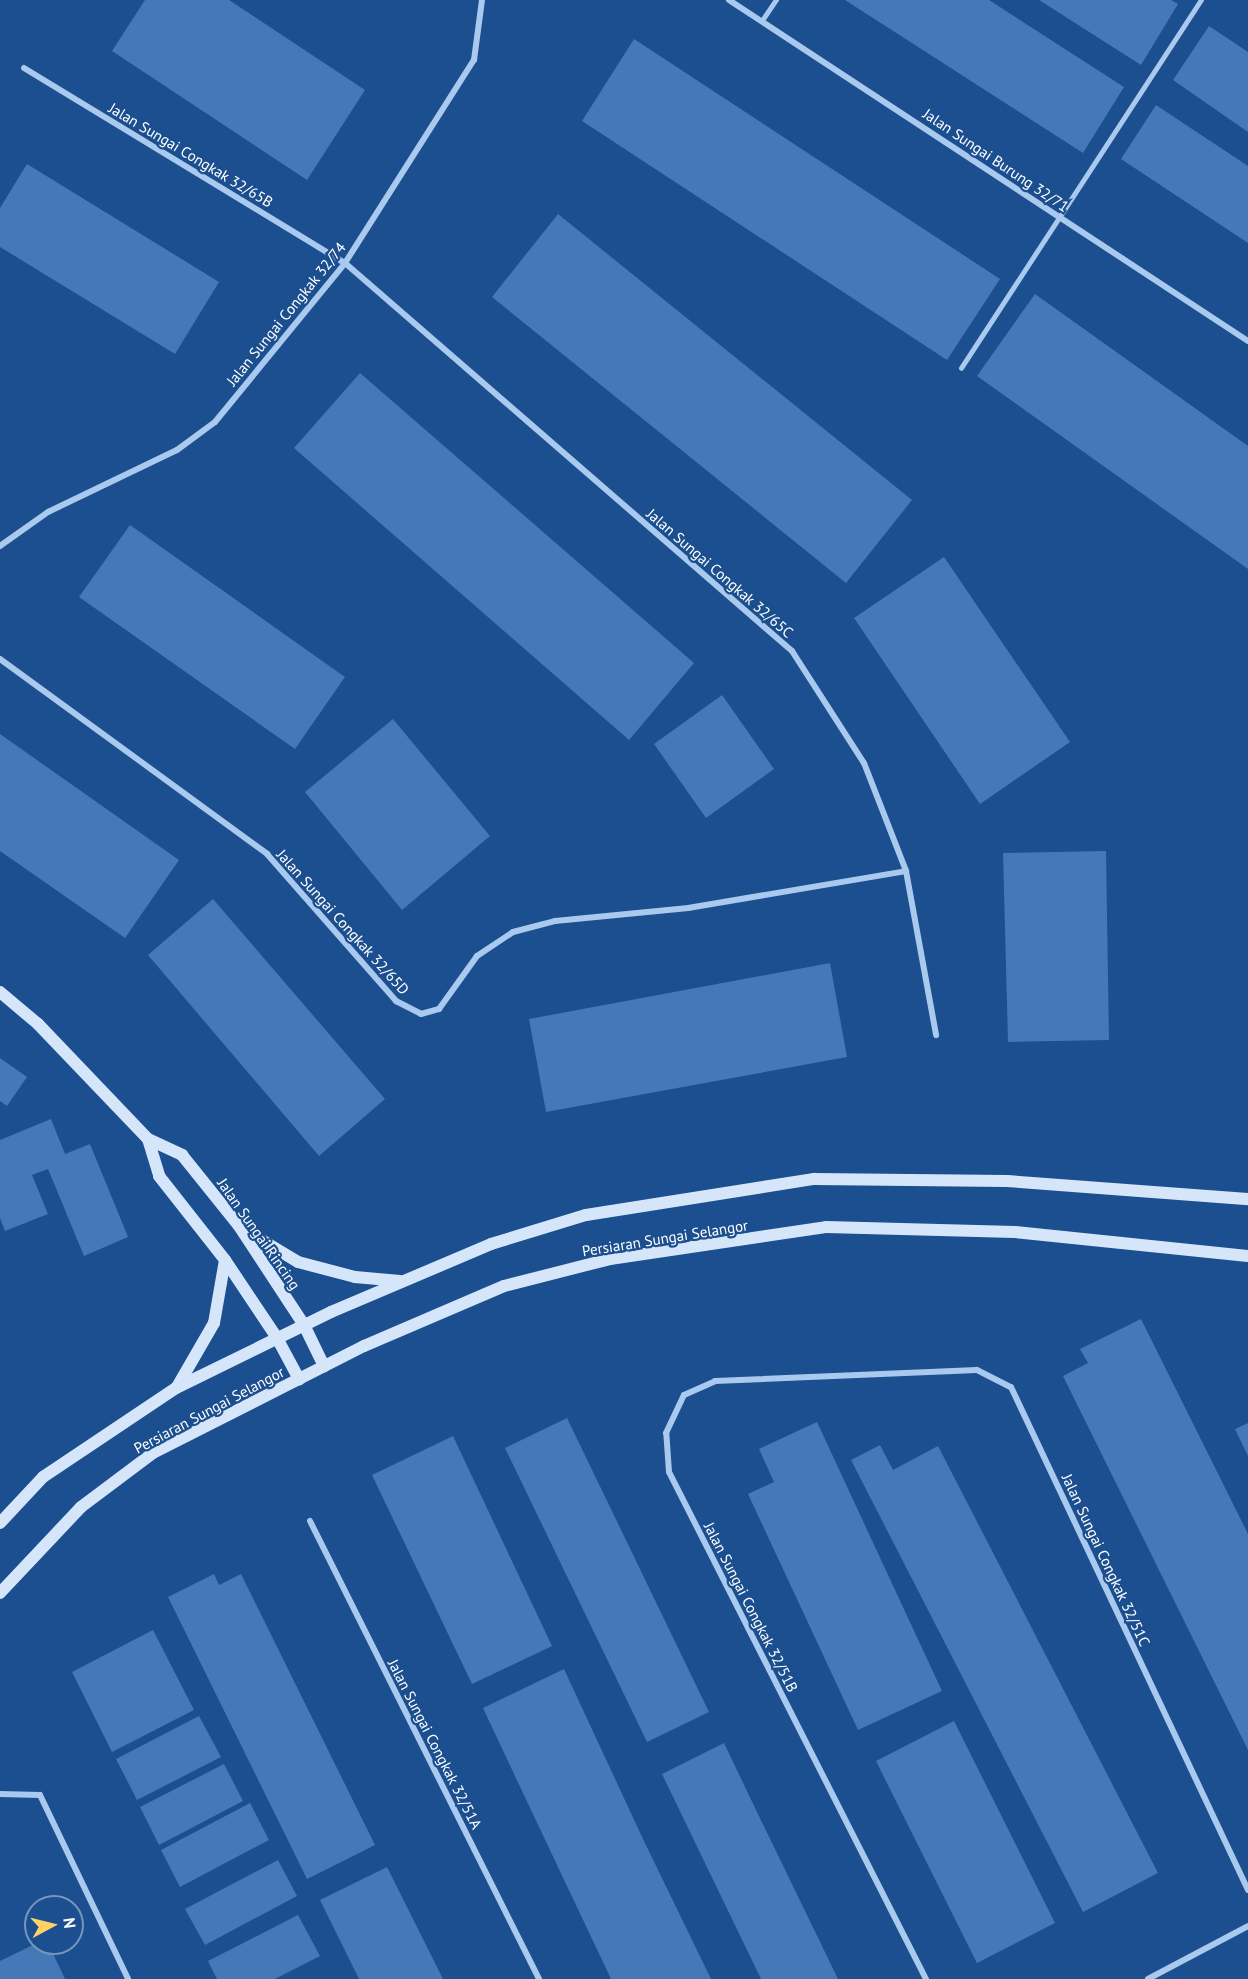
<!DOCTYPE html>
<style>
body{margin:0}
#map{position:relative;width:1248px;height:1979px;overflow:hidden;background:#1b4f8f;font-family:"PT Sans",sans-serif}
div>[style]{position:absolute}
.building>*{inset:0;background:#4478b7}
.lane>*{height:4.5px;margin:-2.25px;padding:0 2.25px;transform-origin:2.25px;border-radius:2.25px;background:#a9c9ee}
.street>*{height:6px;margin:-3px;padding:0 3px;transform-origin:3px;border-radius:3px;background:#a9c9ee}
.secondary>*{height:12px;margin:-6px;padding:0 6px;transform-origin:6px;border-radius:6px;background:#d6e6fa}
span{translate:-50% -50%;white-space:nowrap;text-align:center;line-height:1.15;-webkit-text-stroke:4.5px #1b4f8f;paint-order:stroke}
.street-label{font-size:15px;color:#fff}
.north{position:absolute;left:24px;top:1895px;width:60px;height:60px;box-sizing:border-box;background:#1b4f8f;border:2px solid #7695bc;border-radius:50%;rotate:83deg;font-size:16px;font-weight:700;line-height:24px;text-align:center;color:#fff}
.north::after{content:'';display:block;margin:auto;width:21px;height:27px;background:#ffd166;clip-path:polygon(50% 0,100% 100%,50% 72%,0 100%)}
</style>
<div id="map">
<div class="building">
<div style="clip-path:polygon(145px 0,229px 0,365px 90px,307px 180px,112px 51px)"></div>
<div style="clip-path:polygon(845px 0,989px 0,1124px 87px,1083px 153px)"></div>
<div style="clip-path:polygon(1039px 0,1171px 0,1178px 4px,1141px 65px)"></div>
<div style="clip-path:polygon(1209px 26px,1248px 52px,1248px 132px,1173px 80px)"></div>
<div style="clip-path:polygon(634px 39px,1000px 279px,947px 360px,582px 121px)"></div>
<div style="clip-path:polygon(1156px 105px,1248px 166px,1248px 243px,1121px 159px)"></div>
<div style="clip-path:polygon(27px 164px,219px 282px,175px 354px,0 247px,0 208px)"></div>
<div style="clip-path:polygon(558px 214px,912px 500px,846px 583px,492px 297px)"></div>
<div style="clip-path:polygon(1035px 294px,1248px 446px,1248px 569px,977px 376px)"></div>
<div style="clip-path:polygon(360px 373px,694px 663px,629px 740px,294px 448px)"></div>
<div style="clip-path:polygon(130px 525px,345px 677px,295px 749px,79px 597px)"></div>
<div style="clip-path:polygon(944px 557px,1070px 742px,980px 804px,854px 618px)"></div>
<div style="clip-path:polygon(722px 695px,774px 769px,706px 818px,654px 744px)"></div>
<div style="clip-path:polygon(393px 719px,490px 836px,402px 910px,305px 792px)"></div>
<div style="clip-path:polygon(0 734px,179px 860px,125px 938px,0 851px)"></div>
<div style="clip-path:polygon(1106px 851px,1109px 1040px,1008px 1042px,1003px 853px)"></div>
<div style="clip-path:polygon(213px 899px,385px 1099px,319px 1156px,148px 955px)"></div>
<div style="clip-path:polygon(830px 963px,847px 1057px,546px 1112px,529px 1019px)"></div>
<div style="clip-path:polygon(0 1058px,27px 1077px,7px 1106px,0 1101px)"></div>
<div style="clip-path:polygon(51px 1119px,65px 1154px,90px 1144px,128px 1237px,84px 1256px,48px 1169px,32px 1175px,48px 1214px,5px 1231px,0 1218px,0 1140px)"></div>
<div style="clip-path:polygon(1141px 1319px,1248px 1534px,1248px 1750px,1063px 1376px,1088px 1363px,1080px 1349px)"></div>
<div style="clip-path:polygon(567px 1418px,709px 1712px,647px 1742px,505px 1448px)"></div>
<div style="clip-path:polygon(817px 1422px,942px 1691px,858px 1730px,748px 1494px,774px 1482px,759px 1449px)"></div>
<div style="clip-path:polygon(1248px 1423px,1248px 1456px,1235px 1429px)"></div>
<div style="clip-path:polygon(453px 1436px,552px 1646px,472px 1684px,372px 1475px)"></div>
<div style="clip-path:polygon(880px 1445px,893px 1470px,938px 1446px,1158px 1873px,1083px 1912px,851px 1460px)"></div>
<div style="clip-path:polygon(214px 1574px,219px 1585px,241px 1574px,375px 1845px,307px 1879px,168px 1597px)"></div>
<div style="clip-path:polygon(153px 1630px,194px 1710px,112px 1752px,72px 1672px)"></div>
<div style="clip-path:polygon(564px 1669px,643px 1839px,711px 1979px,611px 1979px,531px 1810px,483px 1708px)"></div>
<div style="clip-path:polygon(199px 1716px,221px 1757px,137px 1800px,116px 1759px)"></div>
<div style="clip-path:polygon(954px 1721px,1055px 1923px,977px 1963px,876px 1761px)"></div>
<div style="clip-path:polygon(724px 1743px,757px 1812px,838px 1979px,761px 1979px,662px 1774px)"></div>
<div style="clip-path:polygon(224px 1764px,243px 1801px,159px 1845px,140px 1807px)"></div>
<div style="clip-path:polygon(250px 1803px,269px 1840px,180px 1887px,161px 1850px)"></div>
<div style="clip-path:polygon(278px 1860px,297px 1896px,205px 1945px,185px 1909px)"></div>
<div style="clip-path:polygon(387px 1867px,443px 1979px,359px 1979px,320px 1900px)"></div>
<div style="clip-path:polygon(298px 1915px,320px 1956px,275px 1979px,217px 1979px,208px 1961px)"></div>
<div style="clip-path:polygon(37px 1943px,48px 1943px,65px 1979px,0 1979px,0 1961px)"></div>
</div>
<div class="lane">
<div style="left:763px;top:19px;width:23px;rotate:-56deg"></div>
<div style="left:961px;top:368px;width:439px;rotate:-56.9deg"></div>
</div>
<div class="street">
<div style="left:729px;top:0;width:621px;rotate:33.31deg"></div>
<div style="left:24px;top:68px;width:376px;rotate:31.3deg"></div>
<div style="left:345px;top:263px;width:592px;rotate:40.96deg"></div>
<div style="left:792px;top:651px;width:133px;rotate:57.3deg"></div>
<div style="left:864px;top:763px;width:116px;rotate:68.7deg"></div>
<div style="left:906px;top:871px;width:167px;rotate:79.6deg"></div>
<div style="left:0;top:546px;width:59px;rotate:-35.3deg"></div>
<div style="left:48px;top:512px;width:143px;rotate:-25.7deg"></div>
<div style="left:177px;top:450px;width:47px;rotate:-36.4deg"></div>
<div style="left:215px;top:422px;width:205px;rotate:-50.7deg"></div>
<div style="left:345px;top:263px;width:241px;rotate:-57.6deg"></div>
<div style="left:474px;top:60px;width:61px;rotate:-82.4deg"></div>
<div style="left:0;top:659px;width:331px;rotate:36.1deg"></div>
<div style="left:267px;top:854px;width:196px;rotate:48.7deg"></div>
<div style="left:396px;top:1001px;width:28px;rotate:27deg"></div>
<div style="left:421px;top:1014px;width:19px;rotate:-16deg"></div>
<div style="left:439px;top:1009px;width:65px;rotate:-54.4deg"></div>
<div style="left:477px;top:956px;width:43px;rotate:-33.7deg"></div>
<div style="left:513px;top:932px;width:43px;rotate:-14.7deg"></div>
<div style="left:555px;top:921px;width:134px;rotate:-5.6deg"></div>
<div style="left:688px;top:908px;width:221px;rotate:-9.6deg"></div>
<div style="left:310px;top:1521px;width:512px;rotate:63.43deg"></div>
<div style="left:0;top:1794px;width:40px;rotate:1.4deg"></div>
<div style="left:40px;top:1795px;width:204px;rotate:64.4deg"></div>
<div style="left:926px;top:1979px;width:568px;rotate:-116.88deg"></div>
<div style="left:669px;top:1472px;width:39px;rotate:-94deg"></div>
<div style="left:666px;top:1433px;width:42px;rotate:-64.7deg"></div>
<div style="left:684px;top:1395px;width:34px;rotate:-24deg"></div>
<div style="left:715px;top:1381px;width:262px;rotate:-2.4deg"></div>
<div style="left:977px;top:1370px;width:38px;rotate:27deg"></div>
<div style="left:1011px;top:1387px;width:556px;rotate:64.77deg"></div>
<div style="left:1148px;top:1979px;width:113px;rotate:-27.9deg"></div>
</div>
<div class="secondary">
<div style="left:0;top:992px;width:50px;rotate:40.1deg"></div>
<div style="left:38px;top:1024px;width:159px;rotate:46.3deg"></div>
<div style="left:148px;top:1139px;width:38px;rotate:25deg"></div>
<div style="left:182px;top:1155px;width:91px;rotate:51.2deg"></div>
<div style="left:239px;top:1226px;width:118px;rotate:56.7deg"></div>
<div style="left:304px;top:1325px;width:46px;rotate:64deg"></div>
<div style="left:148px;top:1139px;width:39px;rotate:73deg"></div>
<div style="left:159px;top:1176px;width:107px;rotate:51.8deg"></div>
<div style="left:225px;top:1260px;width:94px;rotate:56.3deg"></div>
<div style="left:277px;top:1338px;width:47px;rotate:61.8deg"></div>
<div style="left:243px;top:1229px;width:64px;rotate:31deg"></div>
<div style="left:298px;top:1262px;width:59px;rotate:14.7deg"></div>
<div style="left:355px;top:1277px;width:45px;rotate:5.1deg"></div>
<div style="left:177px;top:1387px;width:74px;rotate:-60deg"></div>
<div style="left:214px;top:1323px;width:64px;rotate:-80.1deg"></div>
<div style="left:0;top:1523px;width:63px;rotate:-46.9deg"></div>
<div style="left:43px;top:1477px;width:160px;rotate:-33.8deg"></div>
<div style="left:176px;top:1388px;width:173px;rotate:-26.1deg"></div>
<div style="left:331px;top:1312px;width:174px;rotate:-23deg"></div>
<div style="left:491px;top:1244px;width:99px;rotate:-17deg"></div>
<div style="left:586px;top:1215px;width:231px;rotate:-9deg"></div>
<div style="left:814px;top:1179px;width:193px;rotate:0.6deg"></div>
<div style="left:1007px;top:1181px;width:242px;rotate:4.3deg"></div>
<div style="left:0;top:1593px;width:118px;rotate:-46.7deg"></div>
<div style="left:81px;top:1507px;width:90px;rotate:-36.9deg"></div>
<div style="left:153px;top:1453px;width:237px;rotate:-26.9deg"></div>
<div style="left:364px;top:1346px;width:152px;rotate:-23.2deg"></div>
<div style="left:504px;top:1286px;width:109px;rotate:-14.3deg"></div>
<div style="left:610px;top:1259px;width:218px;rotate:-8.4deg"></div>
<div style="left:826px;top:1227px;width:189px;rotate:1.5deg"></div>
<div style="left:1015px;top:1232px;width:234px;rotate:5.9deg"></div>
</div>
<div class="street-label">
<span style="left:191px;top:155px;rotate:31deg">Jalan Sungai Congkak 32/65B</span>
<span style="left:996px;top:160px;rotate:34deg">Jalan Sungai Burung 32/71</span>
<span style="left:286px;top:314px;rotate:-51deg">Jalan Sungai Congkak 32/74</span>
<span style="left:720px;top:573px;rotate:41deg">Jalan Sungai Congkak 32/65C</span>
<span style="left:343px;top:922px;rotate:48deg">Jalan Sungai Congkak 32/65D</span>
<span style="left:259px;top:1234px;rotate:55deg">Jalan Sungai Rincing</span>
<span style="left:665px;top:1238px;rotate:-9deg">Persiaran Sungai Selangor</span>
<span style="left:209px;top:1410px;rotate:-28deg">Persiaran Sungai Selangor</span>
<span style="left:1106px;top:1560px;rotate:65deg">Jalan Sungai Congkak 32/51C</span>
<span style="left:751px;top:1607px;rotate:63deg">Jalan Sungai Congkak 32/51B</span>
<span style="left:435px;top:1744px;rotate:63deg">Jalan Sungai Congkak 32/51A</span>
</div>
<div class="north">N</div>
</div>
